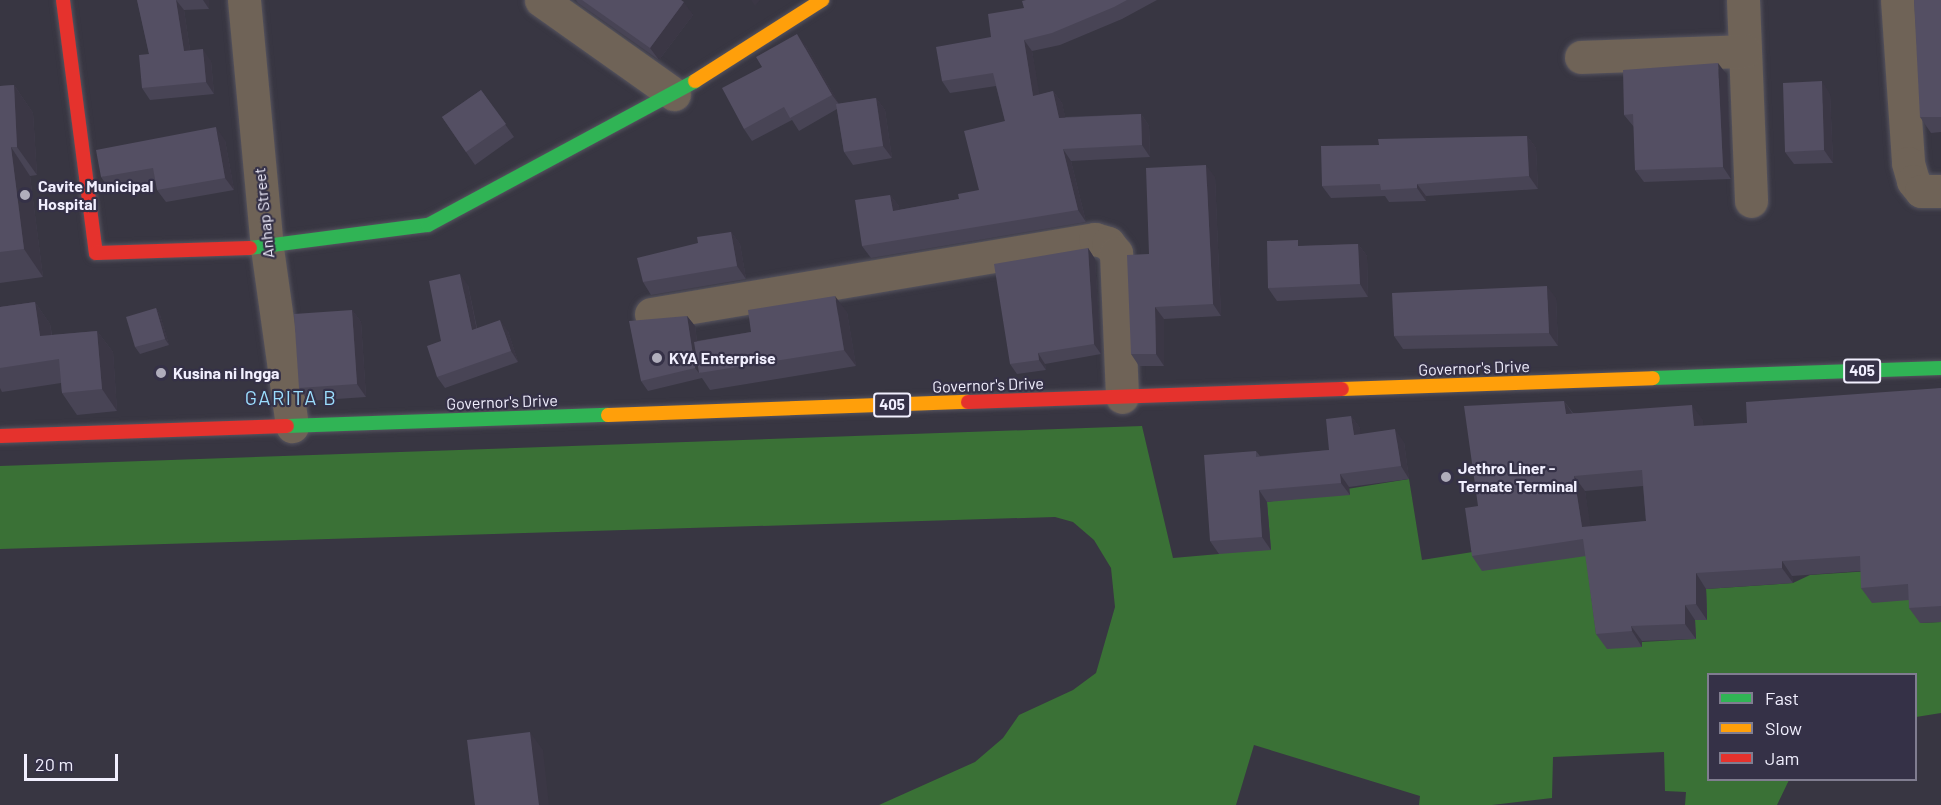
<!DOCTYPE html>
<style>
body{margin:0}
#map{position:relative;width:1941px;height:805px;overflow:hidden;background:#383642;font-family:Barlow,sans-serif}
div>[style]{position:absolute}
.forest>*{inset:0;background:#3a7136}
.roads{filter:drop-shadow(0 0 2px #56545f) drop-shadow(0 0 2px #56545f)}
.street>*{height:33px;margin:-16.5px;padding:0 16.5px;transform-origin:16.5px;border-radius:16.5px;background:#6f6357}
.fast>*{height:14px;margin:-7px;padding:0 7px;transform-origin:7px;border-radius:7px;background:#30b455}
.slow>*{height:14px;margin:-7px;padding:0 7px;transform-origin:7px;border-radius:7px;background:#ff9f0a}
.jam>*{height:14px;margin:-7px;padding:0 7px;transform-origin:7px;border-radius:7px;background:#e5322d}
.wall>*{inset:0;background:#484455}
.shaded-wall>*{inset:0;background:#3b3745}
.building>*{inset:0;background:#544f63}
.dots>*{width:16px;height:16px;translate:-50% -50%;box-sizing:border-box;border:3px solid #353147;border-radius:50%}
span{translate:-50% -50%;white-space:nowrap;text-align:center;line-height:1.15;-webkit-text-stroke:4.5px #353147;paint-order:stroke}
.shield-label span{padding:2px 4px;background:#353147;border:2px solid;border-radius:4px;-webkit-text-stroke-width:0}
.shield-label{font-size:15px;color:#f1effe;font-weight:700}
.poi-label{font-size:16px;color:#f1effe;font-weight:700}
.left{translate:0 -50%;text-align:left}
.street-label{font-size:16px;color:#f1effe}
.quarter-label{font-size:20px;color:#9bddfd;letter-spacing:1.5px}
.legend{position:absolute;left:1707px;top:673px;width:210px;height:108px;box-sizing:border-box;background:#353147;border:2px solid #807d90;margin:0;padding:8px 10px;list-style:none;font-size:18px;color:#f1effe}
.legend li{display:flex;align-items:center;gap:12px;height:30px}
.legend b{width:30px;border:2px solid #807d90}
.scale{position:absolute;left:24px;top:754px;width:94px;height:27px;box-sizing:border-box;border:3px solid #f1effe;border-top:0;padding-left:8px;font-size:18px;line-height:21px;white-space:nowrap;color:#f1effe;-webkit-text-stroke:4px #353147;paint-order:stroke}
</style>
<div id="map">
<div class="forest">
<div style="clip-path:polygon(1142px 426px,1173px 558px,1219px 554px,1267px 502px,1409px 479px,1422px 560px,1479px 551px,1594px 555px,1642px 647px,1642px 642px,1695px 639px,1695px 620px,1707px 619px,1706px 589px,1793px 583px,1810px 575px,1870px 571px,1919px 599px,1920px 623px,1941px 622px,1941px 713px,1916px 717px,1916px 674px,1708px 674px,1708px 780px,1789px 780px,1777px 805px,1685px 805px,1686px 792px,1665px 791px,1664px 752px,1553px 757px,1552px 798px,1492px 805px,1419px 805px,1420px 796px,1254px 745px,1236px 805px,879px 805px,975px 762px,1003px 738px,1019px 715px,1073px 690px,1096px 673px,1115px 607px,1111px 568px,1094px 540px,1073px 522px,1055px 517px,0 549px,0 466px)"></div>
</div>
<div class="roads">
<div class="street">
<div style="left:244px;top:0;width:249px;rotate:84.7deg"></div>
<div style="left:267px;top:248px;width:180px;rotate:82deg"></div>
<div style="left:541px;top:0;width:163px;rotate:35.3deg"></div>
<div style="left:1743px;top:0;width:201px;rotate:87.7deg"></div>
<div style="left:1897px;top:0;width:163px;rotate:86.1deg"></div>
<div style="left:1908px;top:163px;width:19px;rotate:74deg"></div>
<div style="left:1913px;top:181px;width:13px;rotate:51deg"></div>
<div style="left:1921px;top:191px;width:20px"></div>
<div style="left:1581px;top:57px;width:164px;rotate:-2.1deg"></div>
<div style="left:651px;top:314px;width:450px;rotate:-9.6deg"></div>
<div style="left:1095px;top:239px;width:14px;rotate:17deg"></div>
<div style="left:1108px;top:243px;width:13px;rotate:51deg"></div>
<div style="left:1116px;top:253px;width:144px;rotate:87.6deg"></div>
</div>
<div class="fast">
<div style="left:250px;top:248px;width:179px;rotate:-7.4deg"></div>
<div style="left:428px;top:225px;width:303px;rotate:-28.3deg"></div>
<div style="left:1653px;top:378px;width:288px;rotate:-2deg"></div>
<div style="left:287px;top:426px;width:321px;rotate:-2deg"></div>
</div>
<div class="slow">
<div style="left:695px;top:81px;width:151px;rotate:-32.5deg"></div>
<div style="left:1342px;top:389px;width:311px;rotate:-2deg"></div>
<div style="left:608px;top:415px;width:360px;rotate:-2.1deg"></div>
</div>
<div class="jam">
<div style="left:63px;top:0;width:255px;rotate:82.6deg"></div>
<div style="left:96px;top:253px;width:154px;rotate:-1.9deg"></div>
<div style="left:968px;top:402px;width:374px;rotate:-2deg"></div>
<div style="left:0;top:436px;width:287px;rotate:-2deg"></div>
</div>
</div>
<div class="wall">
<div style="clip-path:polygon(137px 0,209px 0,209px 9px,184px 10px,190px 50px,211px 61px,214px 94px,150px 100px,142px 88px,149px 54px)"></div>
<div style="clip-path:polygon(576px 0,681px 0,693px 15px,659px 60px,578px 3px)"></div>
<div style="clip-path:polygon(1026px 0,1157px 0,1122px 19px,1060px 45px,1032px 51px,1039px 95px,1053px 91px,1062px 103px,1065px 117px,1141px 114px,1149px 126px,1150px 157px,1071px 161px,1086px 222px,871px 258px,862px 246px,890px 195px,899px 206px,899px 210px,959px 199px,979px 190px,1005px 121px,996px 86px,950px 93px,942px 81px,1024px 8px)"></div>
<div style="clip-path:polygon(1941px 0,1941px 132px,1931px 133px,1920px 117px)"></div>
<div style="clip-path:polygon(806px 46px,839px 104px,876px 98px,885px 110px,892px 158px,853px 165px,844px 152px,837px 109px,799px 131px,792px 120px,752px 141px,744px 129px)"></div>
<div style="clip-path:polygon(1727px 75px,1731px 179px,1644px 182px,1635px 170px,1634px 127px,1624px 115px)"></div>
<div style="clip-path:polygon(14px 85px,33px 113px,37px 175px,30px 176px,43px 277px,0 283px,0 86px)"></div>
<div style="clip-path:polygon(481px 90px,514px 137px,475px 165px,442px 117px)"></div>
<div style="clip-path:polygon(1830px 94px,1833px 163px,1794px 164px,1785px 152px)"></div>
<div style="clip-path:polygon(1527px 136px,1536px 148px,1538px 189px,1426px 196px,1426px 201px,1389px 202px,1385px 196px,1331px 198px,1322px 186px,1379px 145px)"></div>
<div style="clip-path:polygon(225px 140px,234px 190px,166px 202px,157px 190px,156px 181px,110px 190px,101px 177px)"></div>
<div style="clip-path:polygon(1215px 177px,1221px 316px,1164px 319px,1164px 366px,1139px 366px,1131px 354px,1149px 254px)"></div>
<div style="clip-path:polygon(731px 232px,740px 244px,746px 279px,651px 295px,643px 282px,698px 243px)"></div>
<div style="clip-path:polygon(1358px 244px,1367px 256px,1368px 297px,1277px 301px,1268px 288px,1302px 246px)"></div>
<div style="clip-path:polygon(1088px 248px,1095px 259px,1101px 354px,1045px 364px,1046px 370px,1017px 374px,1010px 364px)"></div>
<div style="clip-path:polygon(468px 285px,477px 328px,508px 331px,518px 362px,445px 388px,437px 377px,441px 341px)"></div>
<div style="clip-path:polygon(1556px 298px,1558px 346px,1403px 349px,1394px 336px)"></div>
<div style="clip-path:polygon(35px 302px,50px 324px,52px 335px,97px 331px,113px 352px,117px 411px,77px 415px,62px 393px,61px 383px,2px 392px,0 388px,0 307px)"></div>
<div style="clip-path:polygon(156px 308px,160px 315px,169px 345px,140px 354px,135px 347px)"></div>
<div style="clip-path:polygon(352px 310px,361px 322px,366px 397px,308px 401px,299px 388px)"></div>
<div style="clip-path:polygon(847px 312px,856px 366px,710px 390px,702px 378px,648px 391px,641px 381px,687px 316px,695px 326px,697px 341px,751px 332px)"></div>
<div style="clip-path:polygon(evenodd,1941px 388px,1941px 622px,1920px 623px,1909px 608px,1909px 600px,1872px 603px,1861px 588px,1861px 571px,1792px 576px,1793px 583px,1706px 589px,1707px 620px,1695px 620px,1696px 639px,1642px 641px,1642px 647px,1607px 649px,1596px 634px,1586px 556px,1482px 571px,1472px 556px,1478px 506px,1564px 401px,1573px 413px,1703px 420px,1703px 426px,1747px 423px,1941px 388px,1643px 486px,1646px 521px,1590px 527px,1585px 491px,1643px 486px)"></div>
<div style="clip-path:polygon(1351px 416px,1360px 428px,1360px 434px,1404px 442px,1409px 479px,1349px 487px,1350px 495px,1267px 502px,1271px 550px,1219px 554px,1210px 541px,1256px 451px,1260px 456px,1329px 450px)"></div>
</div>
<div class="shaded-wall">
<div style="clip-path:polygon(176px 0,184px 10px,192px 63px,184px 51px)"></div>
<div style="clip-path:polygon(203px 0,209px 0,209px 9px)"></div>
<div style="clip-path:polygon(751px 0,760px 0,755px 6px)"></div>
<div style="clip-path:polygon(684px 2px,693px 15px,659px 60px,650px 48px)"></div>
<div style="clip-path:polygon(797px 34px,806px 46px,841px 107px,832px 95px)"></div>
<div style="clip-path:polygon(1024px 40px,1032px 51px,1042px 108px,1033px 96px)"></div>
<div style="clip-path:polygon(203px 49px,211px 61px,214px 94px,206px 82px)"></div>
<div style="clip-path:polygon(1718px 63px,1727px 75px,1731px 179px,1723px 167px)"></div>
<div style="clip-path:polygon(1822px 81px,1830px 94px,1833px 163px,1824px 150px)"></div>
<div style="clip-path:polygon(14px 85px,33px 113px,37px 175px,17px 147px)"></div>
<div style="clip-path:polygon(1053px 91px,1062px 103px,1068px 129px,1059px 118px)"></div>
<div style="clip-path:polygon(876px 98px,885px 110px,892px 158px,883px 146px)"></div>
<div style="clip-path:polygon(1141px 114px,1149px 126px,1150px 157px,1142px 145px)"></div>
<div style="clip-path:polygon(216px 127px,225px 140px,234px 190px,225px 178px)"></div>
<div style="clip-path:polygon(1527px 136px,1536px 148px,1538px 189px,1529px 176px)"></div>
<div style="clip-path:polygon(11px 147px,30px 176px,43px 277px,24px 249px)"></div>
<div style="clip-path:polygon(1063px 149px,1071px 161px,1086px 222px,1078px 210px)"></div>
<div style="clip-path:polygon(1206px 165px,1215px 177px,1221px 316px,1213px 304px)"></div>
<div style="clip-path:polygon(1417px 184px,1426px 196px,1426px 201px,1417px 188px)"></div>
<div style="clip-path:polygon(890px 195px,899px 206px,901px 222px,893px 211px)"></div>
<div style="clip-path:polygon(731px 232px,740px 244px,746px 279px,737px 266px)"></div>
<div style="clip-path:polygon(1358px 244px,1367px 256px,1368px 297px,1360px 284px)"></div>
<div style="clip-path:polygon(1088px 248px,1095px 259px,1101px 354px,1094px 344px)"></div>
<div style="clip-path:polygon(460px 274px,468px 285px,479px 341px,472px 330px)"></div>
<div style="clip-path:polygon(1547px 286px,1556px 298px,1558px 346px,1549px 333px)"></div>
<div style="clip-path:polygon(835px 296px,847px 312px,856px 366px,844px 350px)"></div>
<div style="clip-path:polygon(35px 302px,50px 324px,55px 358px,40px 336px)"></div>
<div style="clip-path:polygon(1155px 307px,1164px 319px,1164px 366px,1156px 354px)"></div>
<div style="clip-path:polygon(156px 308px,160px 315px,169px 345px,165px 339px)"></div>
<div style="clip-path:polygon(352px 310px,361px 322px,366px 397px,357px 384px)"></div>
<div style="clip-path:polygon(687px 316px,695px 326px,701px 373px,699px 373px,695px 368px)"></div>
<div style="clip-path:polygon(500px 320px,508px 331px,518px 362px,511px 351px)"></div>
<div style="clip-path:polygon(97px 331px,113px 352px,117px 411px,102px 389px)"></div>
<div style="clip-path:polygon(1038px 353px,1045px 364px,1046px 370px,1039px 360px)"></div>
<div style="clip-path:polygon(1564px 401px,1574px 416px,1566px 414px)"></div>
<div style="clip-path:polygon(1692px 405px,1703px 420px,1704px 442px,1694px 426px)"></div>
<div style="clip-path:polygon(1351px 416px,1360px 428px,1362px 447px,1354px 435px)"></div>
<div style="clip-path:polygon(1395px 429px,1404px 442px,1409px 479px,1401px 466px)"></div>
<div style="clip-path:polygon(1340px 474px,1349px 487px,1350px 495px,1341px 483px)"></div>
<div style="clip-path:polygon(1574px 476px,1585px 491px,1593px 542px,1582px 527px)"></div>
<div style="clip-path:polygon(1259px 490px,1267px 502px,1271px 550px,1262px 537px)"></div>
<div style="clip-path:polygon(1782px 561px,1792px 576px,1793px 583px,1782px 568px)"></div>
<div style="clip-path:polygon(1696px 573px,1706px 589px,1707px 620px,1696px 604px)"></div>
<div style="clip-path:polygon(1685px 605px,1695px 620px,1696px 639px,1685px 624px)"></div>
<div style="clip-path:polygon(1631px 626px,1642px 641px,1642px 647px,1632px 631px)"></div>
<div style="clip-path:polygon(530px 732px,543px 750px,549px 805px,539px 805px)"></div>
</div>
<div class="building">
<div style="clip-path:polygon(137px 0,176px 0,184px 51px,203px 49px,206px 82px,142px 88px,139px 55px,149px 54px)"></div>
<div style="clip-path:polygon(582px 0,681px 0,684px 2px,650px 48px)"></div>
<div style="clip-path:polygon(1026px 0,1127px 0,1114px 7px,1052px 33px,1024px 40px,1033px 96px,1053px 91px,1059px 118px,1141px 114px,1142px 145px,1063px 149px,1078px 210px,862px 246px,855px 200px,890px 195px,893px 211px,959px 199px,958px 194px,979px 190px,964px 131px,1005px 121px,993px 73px,942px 81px,936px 47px,991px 37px,988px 14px,1024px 8px,1022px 1px)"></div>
<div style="clip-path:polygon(1914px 0,1941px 0,1941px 117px,1920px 117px)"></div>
<div style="clip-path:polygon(797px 34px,832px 95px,790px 118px,784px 107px,744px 129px,722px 88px,762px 67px,756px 57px)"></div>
<div style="clip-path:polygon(1718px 63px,1723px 167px,1635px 170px,1633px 114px,1624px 115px,1623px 70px)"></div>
<div style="clip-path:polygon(1822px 81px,1824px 150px,1785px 152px,1783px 83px)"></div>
<div style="clip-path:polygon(14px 85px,17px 147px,11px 147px,24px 249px,0 252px,0 86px)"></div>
<div style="clip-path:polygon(481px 90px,506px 124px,466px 152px,442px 117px)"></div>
<div style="clip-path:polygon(876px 98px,883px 146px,844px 152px,836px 104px)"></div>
<div style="clip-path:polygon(216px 127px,225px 178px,157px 190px,153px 168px,101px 177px,96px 150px)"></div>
<div style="clip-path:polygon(1527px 136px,1529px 176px,1417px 184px,1417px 188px,1381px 190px,1380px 184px,1322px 186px,1321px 146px,1379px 145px,1378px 139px)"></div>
<div style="clip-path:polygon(1206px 165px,1213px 304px,1155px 307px,1156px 354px,1131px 354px,1127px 255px,1149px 254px,1146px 168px)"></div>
<div style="clip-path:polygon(731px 232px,737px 266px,643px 282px,637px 258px,698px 243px,697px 237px)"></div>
<div style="clip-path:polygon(1298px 240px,1298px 246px,1358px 244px,1360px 284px,1268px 288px,1267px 241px)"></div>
<div style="clip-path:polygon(1088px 248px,1094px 344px,1038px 353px,1039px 360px,1010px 364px,994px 264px)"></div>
<div style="clip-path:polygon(460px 274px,472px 330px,500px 320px,511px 351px,437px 377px,427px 346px,441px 341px,429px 281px)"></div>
<div style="clip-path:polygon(1547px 286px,1549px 333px,1394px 336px,1392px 293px)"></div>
<div style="clip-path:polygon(835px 296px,844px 350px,699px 373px,694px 342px,751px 332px,748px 310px)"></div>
<div style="clip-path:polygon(35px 302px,40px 336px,97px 331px,102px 389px,62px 393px,59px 359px,0 368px,0 307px)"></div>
<div style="clip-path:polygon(156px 308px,165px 339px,135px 347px,126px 317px)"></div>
<div style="clip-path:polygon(352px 310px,357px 384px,299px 388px,294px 314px)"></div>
<div style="clip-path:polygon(687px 316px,695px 368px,641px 381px,629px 321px)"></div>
<div style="clip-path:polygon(evenodd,1941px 388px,1941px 606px,1909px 608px,1908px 584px,1861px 588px,1860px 556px,1782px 561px,1782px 568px,1696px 573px,1696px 604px,1685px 605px,1685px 624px,1631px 626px,1632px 631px,1596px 634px,1583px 539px,1472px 556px,1465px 508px,1478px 506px,1464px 406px,1564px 401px,1566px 414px,1692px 405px,1694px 426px,1747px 423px,1746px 402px,1941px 388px,1642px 470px,1646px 521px,1582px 527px,1574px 476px,1642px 470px)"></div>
<div style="clip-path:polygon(1351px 416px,1354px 435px,1395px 429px,1401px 466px,1340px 474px,1341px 483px,1259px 490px,1262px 537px,1210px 541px,1204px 455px,1256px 451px,1256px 457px,1329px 450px,1326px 419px)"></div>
<div style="clip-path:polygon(530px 732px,539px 805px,475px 805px,467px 740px)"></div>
</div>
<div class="dots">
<div style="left:25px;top:195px;background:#b0aebc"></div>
<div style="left:657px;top:358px;background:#b0aebc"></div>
<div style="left:161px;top:373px;background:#b0aebc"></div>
<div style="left:1446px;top:477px;background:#b0aebc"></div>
</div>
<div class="shield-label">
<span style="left:1862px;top:371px">405</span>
<span style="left:892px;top:405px">405</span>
</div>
<div class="poi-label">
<span class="left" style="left:38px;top:195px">Cavite Municipal<br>Hospital</span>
<span class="left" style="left:669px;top:358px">KYA Enterprise</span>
<span class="left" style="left:173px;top:373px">Kusina ni Ingga</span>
<span class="left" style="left:1458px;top:477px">Jethro Liner -<br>Ternate Terminal</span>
</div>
<div class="street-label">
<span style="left:264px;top:213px;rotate:-96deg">Anhap Street</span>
<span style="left:1474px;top:368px;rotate:-2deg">Governor's Drive</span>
<span style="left:988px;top:385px;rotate:-2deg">Governor's Drive</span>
<span style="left:502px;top:402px;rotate:-2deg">Governor's Drive</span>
</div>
<div class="quarter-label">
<span style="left:291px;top:397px">GARITA B</span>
</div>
<ul class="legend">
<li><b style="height:8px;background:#30b455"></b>Fast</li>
<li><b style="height:8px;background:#ff9f0a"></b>Slow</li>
<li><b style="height:8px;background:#e5322d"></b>Jam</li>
</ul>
<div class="scale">20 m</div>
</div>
